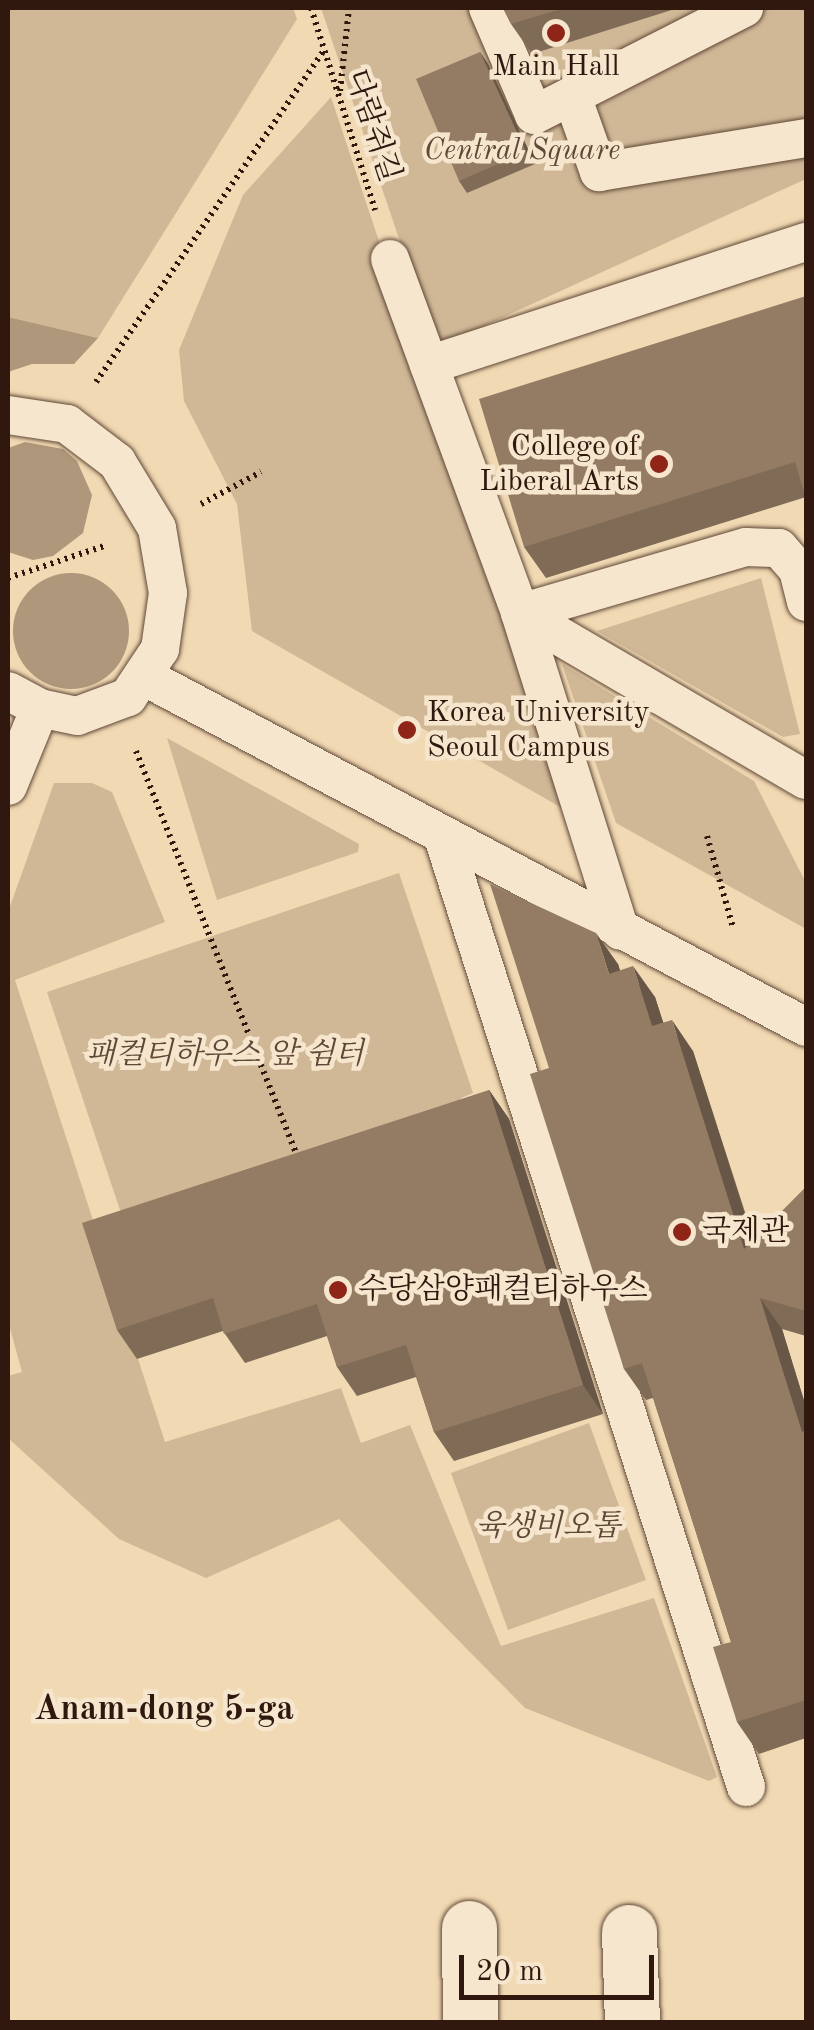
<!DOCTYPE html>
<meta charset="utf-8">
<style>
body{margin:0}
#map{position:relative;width:814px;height:2030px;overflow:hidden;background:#f1d9b3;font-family:"Old Standard TT","Noto Serif KR",serif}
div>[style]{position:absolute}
.green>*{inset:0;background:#d0b897}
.water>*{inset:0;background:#af977b}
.round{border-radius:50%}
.path>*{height:6px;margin-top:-3px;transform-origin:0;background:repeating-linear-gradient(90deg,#30180e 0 2.5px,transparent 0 7.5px)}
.roads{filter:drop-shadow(0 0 2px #604837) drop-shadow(0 0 2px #604837)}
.lane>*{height:38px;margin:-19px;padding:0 19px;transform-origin:19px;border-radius:19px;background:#f6e6ce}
.street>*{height:55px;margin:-27.5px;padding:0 27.5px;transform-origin:27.5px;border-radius:27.5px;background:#f6e6ce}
.wall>*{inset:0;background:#7f6b56}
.shaded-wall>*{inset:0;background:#685746}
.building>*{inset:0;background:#947c64}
.dots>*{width:28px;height:28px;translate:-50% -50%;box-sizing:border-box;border:5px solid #f6e6ce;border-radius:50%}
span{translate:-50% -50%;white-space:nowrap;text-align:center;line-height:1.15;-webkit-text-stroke:9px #f6e6ce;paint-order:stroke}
.poi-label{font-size:30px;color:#30180e}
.right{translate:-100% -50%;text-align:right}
.left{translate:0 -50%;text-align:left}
.street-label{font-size:30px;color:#30180e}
.park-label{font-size:30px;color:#604837;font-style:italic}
.quarter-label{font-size:35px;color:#30180e;font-weight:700}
.frame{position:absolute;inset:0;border:10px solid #30180e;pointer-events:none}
.scale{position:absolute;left:459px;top:1955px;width:195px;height:45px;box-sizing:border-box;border:5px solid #30180e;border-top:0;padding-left:12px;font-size:30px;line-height:35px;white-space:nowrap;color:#30180e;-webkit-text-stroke:8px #f6e6ce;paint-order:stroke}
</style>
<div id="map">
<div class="green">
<div style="clip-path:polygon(8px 8px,293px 8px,297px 19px,98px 338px,8px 317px)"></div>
<div style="clip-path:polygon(321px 8px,806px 8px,806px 179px,436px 348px)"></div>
<div style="clip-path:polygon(331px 97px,569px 812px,252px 631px,237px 504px,184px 401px,179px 350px,243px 195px)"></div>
<div style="clip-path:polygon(761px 578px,800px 734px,783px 737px,597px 631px)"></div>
<div style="clip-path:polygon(562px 664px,754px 781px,806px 883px,806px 929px,616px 823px)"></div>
<div style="clip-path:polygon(167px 738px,359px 844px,358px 852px,217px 900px)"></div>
<div style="clip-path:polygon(54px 783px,92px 783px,112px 792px,165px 922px,15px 980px,165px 1442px,341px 1388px,361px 1443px,410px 1425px,501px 1646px,654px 1598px,717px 1777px,709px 1781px,525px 1708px,339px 1519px,206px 1578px,119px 1539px,8px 1438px,8px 1376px,22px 1372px,8px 1321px,8px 912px)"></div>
<div style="clip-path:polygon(399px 873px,473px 1093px,461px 1098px,491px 1184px,121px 1213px,47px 992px)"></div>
<div style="clip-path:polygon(589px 1423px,646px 1580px,508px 1630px,451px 1473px)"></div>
</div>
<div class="water">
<div style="clip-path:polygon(8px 317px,98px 338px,74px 364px,32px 364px,8px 372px)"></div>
<div style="clip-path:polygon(25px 442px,63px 449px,77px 461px,92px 495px,83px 533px,53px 556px,33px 560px,8px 552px,8px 448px)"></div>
<div class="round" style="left:13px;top:573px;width:116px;height:116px"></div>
</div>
<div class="path">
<div style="left:311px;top:8px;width:212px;rotate:72.4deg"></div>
<div style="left:340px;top:91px;width:83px;rotate:-83.8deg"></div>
<div style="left:96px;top:382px;width:403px;rotate:-55.5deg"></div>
<div style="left:201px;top:504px;width:68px;rotate:-28.1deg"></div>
<div style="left:8px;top:578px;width:104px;rotate:-18.4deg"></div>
<div style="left:136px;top:751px;width:438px;rotate:68.3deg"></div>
<div style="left:707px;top:836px;width:95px;rotate:74.1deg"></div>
</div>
<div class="roads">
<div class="lane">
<div style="left:488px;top:8px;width:116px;rotate:66.7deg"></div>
<div style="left:534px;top:115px;width:236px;rotate:-27deg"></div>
<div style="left:572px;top:96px;width:81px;rotate:70.4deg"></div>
<div style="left:599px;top:172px;width:210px;rotate:-9.3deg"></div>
<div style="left:390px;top:259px;width:377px;rotate:69.8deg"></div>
<div style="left:520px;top:613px;width:333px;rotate:72.5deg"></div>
<div style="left:429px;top:365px;width:397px;rotate:-18.1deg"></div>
<div style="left:8px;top:415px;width:60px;rotate:8.7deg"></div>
<div style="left:67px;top:424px;width:63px;rotate:37.2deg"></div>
<div style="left:117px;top:462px;width:77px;rotate:58.8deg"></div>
<div style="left:157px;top:528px;width:66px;rotate:80.4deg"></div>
<div style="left:168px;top:593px;width:57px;rotate:98.1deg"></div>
<div style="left:160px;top:649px;width:58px;rotate:123.7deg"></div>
<div style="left:128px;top:697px;width:54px;rotate:159.6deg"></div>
<div style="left:77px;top:716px;width:38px;rotate:-168deg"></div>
<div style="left:40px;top:708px;width:36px;rotate:-152deg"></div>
<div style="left:520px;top:613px;width:331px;rotate:30.3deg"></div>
<div style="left:520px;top:613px;width:235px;rotate:-16.3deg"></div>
<div style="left:746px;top:547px;width:33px;rotate:2deg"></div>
<div style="left:779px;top:548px;width:29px;rotate:49deg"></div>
<div style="left:798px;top:570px;width:33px;rotate:76deg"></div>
<div style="left:145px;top:677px;width:748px;rotate:27.9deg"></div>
<div style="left:8px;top:786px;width:84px;rotate:-67.7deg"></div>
<div style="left:444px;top:840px;width:994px;rotate:72.31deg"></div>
</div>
<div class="street">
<div style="left:469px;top:1928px;width:94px;rotate:89.4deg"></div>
<div style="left:629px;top:1932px;width:90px;rotate:88.1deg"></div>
</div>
</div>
<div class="wall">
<div style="clip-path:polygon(503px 8px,678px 8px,532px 54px,511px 24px)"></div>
<div style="clip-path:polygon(480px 52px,488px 64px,535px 164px,467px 193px,459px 181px)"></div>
<div style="clip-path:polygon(806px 296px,806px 497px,546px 578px,524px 547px)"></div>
<div style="clip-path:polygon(618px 964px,620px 971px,655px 997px,663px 1022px,693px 1051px,754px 1240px,806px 1187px,806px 1336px,782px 1329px,806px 1407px,806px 1738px,759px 1754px,737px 1722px,731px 1642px,653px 1398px,646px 1400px,624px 1369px,549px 1068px)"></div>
<div style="clip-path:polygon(489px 1090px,509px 1119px,603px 1414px,454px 1461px,434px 1432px,416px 1377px,357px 1396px,337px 1367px,327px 1336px,245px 1363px,223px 1331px,137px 1359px,117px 1330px)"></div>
</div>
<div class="shaded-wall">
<div style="clip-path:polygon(480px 52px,488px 64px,535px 164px,526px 152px)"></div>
<div style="clip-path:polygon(596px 933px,618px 964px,631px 1005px,609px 974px)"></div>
<div style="clip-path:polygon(633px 966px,655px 997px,674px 1057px,652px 1026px)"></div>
<div style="clip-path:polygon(672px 1020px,693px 1051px,766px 1281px,744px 1249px)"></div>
<div style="clip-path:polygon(489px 1090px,509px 1119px,603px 1414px,583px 1385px)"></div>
<div style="clip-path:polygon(760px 1298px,782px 1329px,806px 1407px,806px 1438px,802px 1432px)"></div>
</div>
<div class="building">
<div style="clip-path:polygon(503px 8px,564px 8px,511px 24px)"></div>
<div style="clip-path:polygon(480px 52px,526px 152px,459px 181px,416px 79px)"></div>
<div style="clip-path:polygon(806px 296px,806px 499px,795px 462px,524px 547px,479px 399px)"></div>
<div style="clip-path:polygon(490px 884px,596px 933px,609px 974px,633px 966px,652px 1026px,672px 1020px,744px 1249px,806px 1187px,806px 1311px,760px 1298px,802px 1432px,806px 1430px,806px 1700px,737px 1722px,713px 1647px,731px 1642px,642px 1363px,624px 1369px,530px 1074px,549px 1068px)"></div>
<div style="clip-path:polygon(489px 1090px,583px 1385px,434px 1432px,406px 1345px,337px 1367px,317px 1304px,224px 1334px,213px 1298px,117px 1330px,82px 1223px)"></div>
</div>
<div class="dots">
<div style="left:556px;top:33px;background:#8f2418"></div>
<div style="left:659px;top:464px;background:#8f2418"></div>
<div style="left:407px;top:730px;background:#8f2418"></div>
<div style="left:682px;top:1232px;background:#8f2418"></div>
<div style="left:338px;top:1290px;background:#8f2418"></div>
</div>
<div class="poi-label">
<span style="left:556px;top:67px">Main Hall</span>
<span class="right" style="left:639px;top:464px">College of<br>Liberal Arts</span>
<span class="left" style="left:427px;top:730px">Korea University<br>Seoul Campus</span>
<span class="left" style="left:702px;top:1232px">국제관</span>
<span class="left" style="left:358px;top:1290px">수당삼양패컬티하우스</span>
</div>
<div class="street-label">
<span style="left:372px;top:126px;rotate:72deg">다람쥐길</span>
</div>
<div class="park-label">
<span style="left:522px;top:151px">Central Square</span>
<span style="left:225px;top:1055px">패컬티하우스 앞 쉼터</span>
<span style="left:548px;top:1527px">육생비오톱</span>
</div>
<div class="quarter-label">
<span style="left:164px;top:1710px">Anam-dong 5-ga</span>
</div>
<div class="frame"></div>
<div class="scale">20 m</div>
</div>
